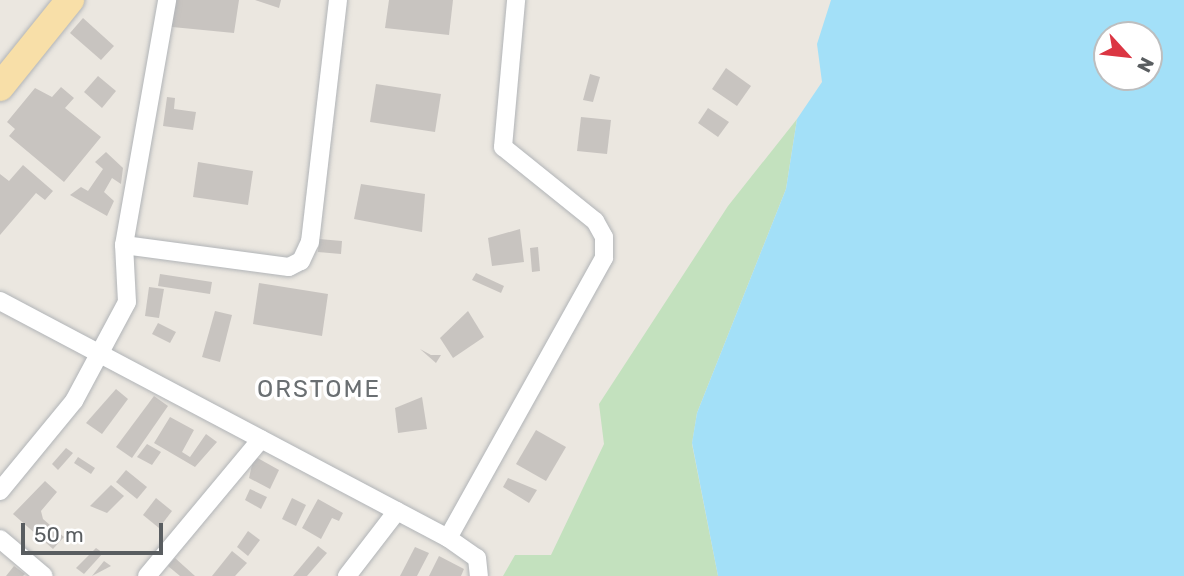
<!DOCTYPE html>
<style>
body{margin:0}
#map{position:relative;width:1184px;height:576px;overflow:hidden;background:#ebe7e0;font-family:Rubik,sans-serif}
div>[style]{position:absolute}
.green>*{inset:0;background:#c3e1be}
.water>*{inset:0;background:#a3e0f8}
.building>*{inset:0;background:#c8c4c0}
.roads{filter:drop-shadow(0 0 2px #b1b4b7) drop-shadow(0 0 2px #b1b4b7)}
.street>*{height:18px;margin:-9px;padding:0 9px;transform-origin:9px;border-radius:9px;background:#fff}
.primary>*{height:28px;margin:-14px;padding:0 14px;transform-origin:14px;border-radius:14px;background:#f8dfa8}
span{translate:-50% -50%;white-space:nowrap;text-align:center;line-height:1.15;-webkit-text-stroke:7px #fff;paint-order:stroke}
.neighbourhood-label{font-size:24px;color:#6a6f72;letter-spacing:2px}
.north{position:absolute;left:1093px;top:21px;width:70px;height:70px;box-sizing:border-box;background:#fff;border:2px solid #bdbebf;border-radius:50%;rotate:117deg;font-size:19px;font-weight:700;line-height:28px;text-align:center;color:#595d60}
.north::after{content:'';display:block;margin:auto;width:24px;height:32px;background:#db3643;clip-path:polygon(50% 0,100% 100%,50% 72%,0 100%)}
.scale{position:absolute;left:21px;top:523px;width:142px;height:32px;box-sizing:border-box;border:4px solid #595d60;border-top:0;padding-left:9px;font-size:21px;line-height:24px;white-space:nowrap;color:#595d60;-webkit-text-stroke:5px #fff;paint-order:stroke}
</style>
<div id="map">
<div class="green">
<div style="clip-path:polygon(797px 119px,786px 189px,697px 413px,692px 444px,718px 576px,503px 576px,515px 555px,551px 555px,604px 444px,599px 404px,728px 206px)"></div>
</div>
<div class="water">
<div style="clip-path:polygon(evenodd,831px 0,1184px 0,1184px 576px,718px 576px,692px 443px,697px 413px,786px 189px,797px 119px,822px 82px,817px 44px,831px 0,1107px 35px,1149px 35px,1149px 77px,1107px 77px,1107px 35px)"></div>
</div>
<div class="building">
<div style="clip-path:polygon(168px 0,239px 0,234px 33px,162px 26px)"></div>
<div style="clip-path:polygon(255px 0,281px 0,279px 8px)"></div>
<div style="clip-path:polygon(389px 0,453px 0,449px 35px,385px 28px)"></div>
<div style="clip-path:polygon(83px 18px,114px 46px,101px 60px,70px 33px)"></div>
<div style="clip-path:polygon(726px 68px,751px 86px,737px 106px,712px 89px)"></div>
<div style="clip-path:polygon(590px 74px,600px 77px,593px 102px,583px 100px)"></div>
<div style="clip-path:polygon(98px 76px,116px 91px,102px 108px,84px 92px)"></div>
<div style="clip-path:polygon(376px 84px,441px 94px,435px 132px,370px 122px)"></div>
<div style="clip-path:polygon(61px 87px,74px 98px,65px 108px,101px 137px,64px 182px,9px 136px,15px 129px,7px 122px,35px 88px,52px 97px)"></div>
<div style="clip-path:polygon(167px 97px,175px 98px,174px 109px,196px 112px,193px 130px,163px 126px)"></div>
<div style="clip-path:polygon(708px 108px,729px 122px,718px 137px,698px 123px)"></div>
<div style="clip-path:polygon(581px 117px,611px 120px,607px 154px,577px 151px)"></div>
<div style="clip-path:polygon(106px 152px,123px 168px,121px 184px,112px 178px,104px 192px,114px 201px,107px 216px,70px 195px,81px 187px,88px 191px,103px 169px,95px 162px)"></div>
<div style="clip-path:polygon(198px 162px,253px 171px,248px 205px,193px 197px)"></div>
<div style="clip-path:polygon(23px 165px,53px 191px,45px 200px,36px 193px,0 235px,0 174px,9px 181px)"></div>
<div style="clip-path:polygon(361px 184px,425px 194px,422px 232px,354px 219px)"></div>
<div style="clip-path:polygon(520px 229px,524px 262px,492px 266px,488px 238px)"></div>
<div style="clip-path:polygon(319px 239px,342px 241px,341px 254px,318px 252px)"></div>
<div style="clip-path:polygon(538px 247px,540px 271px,532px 272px,530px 248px)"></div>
<div style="clip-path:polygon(476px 273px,504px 286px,501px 293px,472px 280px)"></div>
<div style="clip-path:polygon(160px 274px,212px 282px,210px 294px,158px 286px)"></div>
<div style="clip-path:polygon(259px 283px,328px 294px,322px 336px,253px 324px)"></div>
<div style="clip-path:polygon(149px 287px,164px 289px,159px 318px,145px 316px)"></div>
<div style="clip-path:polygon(215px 311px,232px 315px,220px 362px,202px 357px)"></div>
<div style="clip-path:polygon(468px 311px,484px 337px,453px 358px,440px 338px)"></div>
<div style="clip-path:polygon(158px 323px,176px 332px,170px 343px,152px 334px)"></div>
<div style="clip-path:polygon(420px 349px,431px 355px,441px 355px,436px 363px)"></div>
<div style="clip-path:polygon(116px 389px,128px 399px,102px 434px,86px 423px)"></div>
<div style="clip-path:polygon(154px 396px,168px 406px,132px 458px,116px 447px)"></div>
<div style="clip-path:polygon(422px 397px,427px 429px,398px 433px,395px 408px)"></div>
<div style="clip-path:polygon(170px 417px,194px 430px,182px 452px,190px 457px,206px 434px,217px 442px,195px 467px,154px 443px)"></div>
<div style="clip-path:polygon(536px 430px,566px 447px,546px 481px,516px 464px)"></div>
<div style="clip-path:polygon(147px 444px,161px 452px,152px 465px,137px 457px)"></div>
<div style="clip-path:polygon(66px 448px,73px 453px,58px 470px,52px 464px)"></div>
<div style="clip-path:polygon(254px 456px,279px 470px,270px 489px,249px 478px)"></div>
<div style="clip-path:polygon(78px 457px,95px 468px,91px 474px,74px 463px)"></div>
<div style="clip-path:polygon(126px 470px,147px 487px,137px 499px,116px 482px)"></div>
<div style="clip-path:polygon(508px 478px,537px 490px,529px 503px,503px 487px)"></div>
<div style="clip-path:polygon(45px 481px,57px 492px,41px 511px,43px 519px,64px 537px,53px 549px,13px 514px)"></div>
<div style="clip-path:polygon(111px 485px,124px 496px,107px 513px,90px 506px)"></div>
<div style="clip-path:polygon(250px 489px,267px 497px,261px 509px,245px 500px)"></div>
<div style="clip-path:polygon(156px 498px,172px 511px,159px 528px,143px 515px)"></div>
<div style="clip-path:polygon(292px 498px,306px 505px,296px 526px,282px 519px)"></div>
<div style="clip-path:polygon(318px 499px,343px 513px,339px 521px,332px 518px,321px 539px,302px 528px)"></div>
<div style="clip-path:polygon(248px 531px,260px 540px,248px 556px,237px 547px)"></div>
<div style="clip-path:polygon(318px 546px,327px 553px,307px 576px,293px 576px)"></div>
<div style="clip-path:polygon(415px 547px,429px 553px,417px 576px,400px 576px)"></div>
<div style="clip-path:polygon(96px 548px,103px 553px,84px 574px,76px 568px)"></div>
<div style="clip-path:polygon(232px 551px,247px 563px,235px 576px,212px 576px)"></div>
<div style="clip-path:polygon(439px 556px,464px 569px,461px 576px,429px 576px)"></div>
<div style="clip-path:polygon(175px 558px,195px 576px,180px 576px,168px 566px)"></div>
<div style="clip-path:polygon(104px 561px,111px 566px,92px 576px)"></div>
<div style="clip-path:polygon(14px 566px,25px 574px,23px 576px,6px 576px)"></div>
</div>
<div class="roads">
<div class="street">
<div style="left:124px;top:245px;width:166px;rotate:7.6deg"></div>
<div style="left:289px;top:267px;width:13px;rotate:-27deg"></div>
<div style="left:301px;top:261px;width:21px;rotate:-65deg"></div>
<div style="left:310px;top:242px;width:244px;rotate:-83.4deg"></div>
<div style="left:0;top:301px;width:507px;rotate:27.88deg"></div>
<div style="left:448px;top:538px;width:35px;rotate:35deg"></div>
<div style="left:477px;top:558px;width:18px;rotate:84deg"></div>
<div style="left:0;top:491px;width:117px;rotate:-50.6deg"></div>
<div style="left:74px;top:401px;width:112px;rotate:-61.8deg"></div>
<div style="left:127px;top:302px;width:57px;rotate:-93deg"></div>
<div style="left:124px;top:245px;width:249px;rotate:-80deg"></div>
<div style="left:448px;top:538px;width:321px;rotate:-60.9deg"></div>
<div style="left:604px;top:258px;width:21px;rotate:-90deg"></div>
<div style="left:604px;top:237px;width:18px;rotate:-119deg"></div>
<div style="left:595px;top:221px;width:118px;rotate:-141.2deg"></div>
<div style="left:503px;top:147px;width:148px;rotate:-84.9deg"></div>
<div style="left:0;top:539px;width:57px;rotate:40.1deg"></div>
<div style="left:147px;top:576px;width:178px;rotate:-50.2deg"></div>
<div style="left:347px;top:576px;width:82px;rotate:-52.4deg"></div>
</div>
<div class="primary">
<div style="left:0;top:87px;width:112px;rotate:-51.2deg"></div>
</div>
</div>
<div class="neighbourhood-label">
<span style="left:319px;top:390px">ORSTOME</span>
</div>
<div class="north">N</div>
<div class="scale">50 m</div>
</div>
